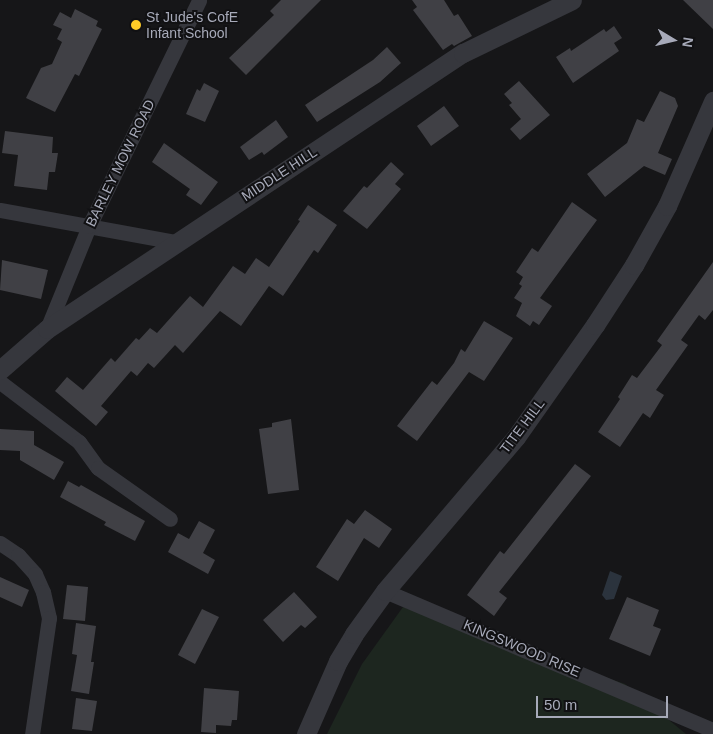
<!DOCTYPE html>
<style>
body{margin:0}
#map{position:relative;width:713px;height:734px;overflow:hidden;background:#161618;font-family:Helvetica,sans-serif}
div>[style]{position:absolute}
.green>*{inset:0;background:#1d261f}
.water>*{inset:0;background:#2b333d}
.building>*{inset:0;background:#404045}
.minor>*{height:15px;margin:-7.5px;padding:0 7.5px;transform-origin:7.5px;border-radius:7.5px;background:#36373d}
.tertiary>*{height:19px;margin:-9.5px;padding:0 9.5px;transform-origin:9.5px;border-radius:9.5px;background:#36373d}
.dots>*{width:14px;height:14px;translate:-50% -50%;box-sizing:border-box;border:2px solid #111113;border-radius:50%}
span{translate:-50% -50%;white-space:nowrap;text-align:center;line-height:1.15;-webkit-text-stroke:4px #111113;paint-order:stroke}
.poi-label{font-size:14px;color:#a7aab9}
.left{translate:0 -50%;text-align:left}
.street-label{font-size:14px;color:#a7aab9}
.north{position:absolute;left:648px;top:15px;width:50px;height:50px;-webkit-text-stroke:4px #111113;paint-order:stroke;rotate:99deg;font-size:14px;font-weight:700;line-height:20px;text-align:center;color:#a7aab9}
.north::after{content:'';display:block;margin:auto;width:18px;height:22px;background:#a7aab9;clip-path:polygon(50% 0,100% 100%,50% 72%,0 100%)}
.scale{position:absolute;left:536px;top:696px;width:132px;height:22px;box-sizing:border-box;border:2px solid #a7aab9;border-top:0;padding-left:6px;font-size:15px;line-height:18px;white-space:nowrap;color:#a7aab9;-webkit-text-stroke:4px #111113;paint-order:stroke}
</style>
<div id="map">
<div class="green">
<div style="clip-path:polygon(403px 607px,625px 684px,686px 734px,327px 734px,362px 664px)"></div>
</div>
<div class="water">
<div style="clip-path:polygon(610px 571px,622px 576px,614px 599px,606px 600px,602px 595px)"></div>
</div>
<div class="building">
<div style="clip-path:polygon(281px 0,321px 0,246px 75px,229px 58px,274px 15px,270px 11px)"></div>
<div style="clip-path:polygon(412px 0,444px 0,454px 16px,458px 14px,472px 36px,454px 46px,452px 44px,443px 50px,413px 10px,417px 7px)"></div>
<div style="clip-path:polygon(683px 0,713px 0,713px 29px)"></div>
<div style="clip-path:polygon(75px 9px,98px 21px,96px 26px,102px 29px,79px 76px,75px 74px,55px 112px,26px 98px,41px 68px,52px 64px,62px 42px,57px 39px,62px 29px,53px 25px,60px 12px,71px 18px)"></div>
<div style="clip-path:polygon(614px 26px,622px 38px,614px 43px,619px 51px,573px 83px,556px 57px,570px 48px,571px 51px,604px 29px,606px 32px)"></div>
<div style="clip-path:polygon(387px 47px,401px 63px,380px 82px,317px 122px,305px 105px,373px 60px)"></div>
<div style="clip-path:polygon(519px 81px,550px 115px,520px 140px,510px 129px,521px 119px,509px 105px,512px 103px,504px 94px)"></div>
<div style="clip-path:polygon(204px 83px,219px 91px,205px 122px,186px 114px,197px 89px,200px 91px)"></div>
<div style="clip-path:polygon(660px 91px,675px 98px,678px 106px,658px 153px,672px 159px,665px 175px,644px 166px,605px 197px,587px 174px,627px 143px,637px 119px,644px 122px)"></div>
<div style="clip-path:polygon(444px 106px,459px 126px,431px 146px,417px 126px)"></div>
<div style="clip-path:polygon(276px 120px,288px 137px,264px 155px,262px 152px,249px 160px,240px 147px)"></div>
<div style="clip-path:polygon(5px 131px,53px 137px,52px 153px,58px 153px,55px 172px,49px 172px,47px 190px,14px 186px,18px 155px,2px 153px)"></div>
<div style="clip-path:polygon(164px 143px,218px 182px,201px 205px,186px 195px,190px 189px,152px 162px)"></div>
<div style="clip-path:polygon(391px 162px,404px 174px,395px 184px,401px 189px,367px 229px,343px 211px,364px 186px,367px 188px)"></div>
<div style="clip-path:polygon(572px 202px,597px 220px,540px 298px,552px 306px,539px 325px,533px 321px,530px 326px,516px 316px,522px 303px,514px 298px,522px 286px,519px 284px,523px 277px,516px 272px,532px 248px,538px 252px)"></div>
<div style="clip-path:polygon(308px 205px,337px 225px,318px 253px,314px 250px,283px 296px,269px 286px,241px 326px,220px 311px,183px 353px,175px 345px,154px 368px,148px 363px,137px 376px,131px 371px,101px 406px,108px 412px,96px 426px,55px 391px,67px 377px,83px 390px,111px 358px,115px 362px,136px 338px,139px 340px,150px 328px,157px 333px,190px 296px,203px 307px,233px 266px,245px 274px,256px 258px,269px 267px,300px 221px,298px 220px)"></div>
<div style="clip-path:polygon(2px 260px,48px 270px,41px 299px,0 290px)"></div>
<div style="clip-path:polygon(713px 262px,713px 310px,705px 320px,699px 315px,681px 340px,688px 345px,656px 390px,664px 395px,650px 418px,643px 413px,620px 447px,598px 432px,620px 399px,618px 397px,632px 375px,637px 378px,662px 345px,657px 341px)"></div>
<div style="clip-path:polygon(484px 321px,513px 338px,484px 381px,469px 372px,417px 441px,397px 426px,432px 381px,437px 385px,454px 363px,461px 349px,465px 352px)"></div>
<div style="clip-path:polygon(291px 419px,299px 490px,268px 494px,259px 429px,272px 427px,272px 423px)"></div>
<div style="clip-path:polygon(0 429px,34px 431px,34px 445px,64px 462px,54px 480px,20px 460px,20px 451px,0 450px)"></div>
<div style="clip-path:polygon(575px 464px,591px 476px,499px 592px,507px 598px,494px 616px,467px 595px,500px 551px,504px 554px)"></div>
<div style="clip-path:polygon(68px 481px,79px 487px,81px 485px,145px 521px,135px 541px,104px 525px,106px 522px,60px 497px)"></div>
<div style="clip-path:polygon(365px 510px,392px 529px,379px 548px,364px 538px,338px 581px,316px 567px,347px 519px,354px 524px)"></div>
<div style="clip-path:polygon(199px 521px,215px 530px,203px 553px,215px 560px,208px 574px,168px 552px,178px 533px,189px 539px)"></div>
<div style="clip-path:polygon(0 577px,29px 590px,22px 607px,0 597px)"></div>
<div style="clip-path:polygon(67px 585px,88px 587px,85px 621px,63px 619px)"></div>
<div style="clip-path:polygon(294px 592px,317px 617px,305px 628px,301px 625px,283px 642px,263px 620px)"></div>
<div style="clip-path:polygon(627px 597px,659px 610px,653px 626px,661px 629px,650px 656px,609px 639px)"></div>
<div style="clip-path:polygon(202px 609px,219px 617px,195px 664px,178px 655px)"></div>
<div style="clip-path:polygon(76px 623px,96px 626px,91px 662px,94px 662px,89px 694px,71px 691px,77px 655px,72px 654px)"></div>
<div style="clip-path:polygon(204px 688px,239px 691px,237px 720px,232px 720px,231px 726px,216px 725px,216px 733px,201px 732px)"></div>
<div style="clip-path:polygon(76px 698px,97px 701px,92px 731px,72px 729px)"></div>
</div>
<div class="minor">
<div style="left:0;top:210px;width:179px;rotate:10.3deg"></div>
<div style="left:47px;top:329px;width:111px;rotate:-67.8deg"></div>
<div style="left:89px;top:226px;width:251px;rotate:-64deg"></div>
<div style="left:0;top:382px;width:99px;rotate:37.2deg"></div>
<div style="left:79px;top:442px;width:32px;rotate:54deg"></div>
<div style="left:98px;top:468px;width:88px;rotate:35.3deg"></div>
<div style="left:0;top:543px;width:22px;rotate:34deg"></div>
<div style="left:18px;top:555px;width:25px;rotate:48deg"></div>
<div style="left:35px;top:574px;width:20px;rotate:66deg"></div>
<div style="left:43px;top:592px;width:27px;rotate:77deg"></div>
<div style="left:49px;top:618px;width:117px;rotate:98.3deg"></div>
<div style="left:385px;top:591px;width:356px;rotate:23deg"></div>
</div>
<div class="tertiary">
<div style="left:0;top:370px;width:62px;rotate:-41.1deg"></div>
<div style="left:47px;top:329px;width:499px;rotate:-33.6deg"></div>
<div style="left:463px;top:53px;width:121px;rotate:-25.9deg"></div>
<div style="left:306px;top:734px;width:80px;rotate:-66.3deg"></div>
<div style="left:338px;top:661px;width:31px;rotate:-59deg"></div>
<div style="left:354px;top:634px;width:53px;rotate:-54.2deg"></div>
<div style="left:385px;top:591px;width:202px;rotate:-49.6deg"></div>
<div style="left:516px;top:437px;width:137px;rotate:-54.8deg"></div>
<div style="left:595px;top:325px;width:72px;rotate:-57deg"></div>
<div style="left:634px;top:265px;width:68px;rotate:-60.8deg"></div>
<div style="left:667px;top:206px;width:115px;rotate:-66.3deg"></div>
</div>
<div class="dots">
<div style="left:136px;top:25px;background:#ffcc27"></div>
</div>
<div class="poi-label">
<span class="left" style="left:146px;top:25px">St Jude's CofE<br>Infant School</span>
</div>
<div class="street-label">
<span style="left:120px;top:163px;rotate:-64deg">BARLEY MOW ROAD</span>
<span style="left:279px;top:174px;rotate:-33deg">MIDDLE HILL</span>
<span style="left:522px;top:426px;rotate:-53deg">TITE HILL</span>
<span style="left:522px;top:648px;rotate:23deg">KINGSWOOD RISE</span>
</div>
<div class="north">N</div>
<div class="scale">50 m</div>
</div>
